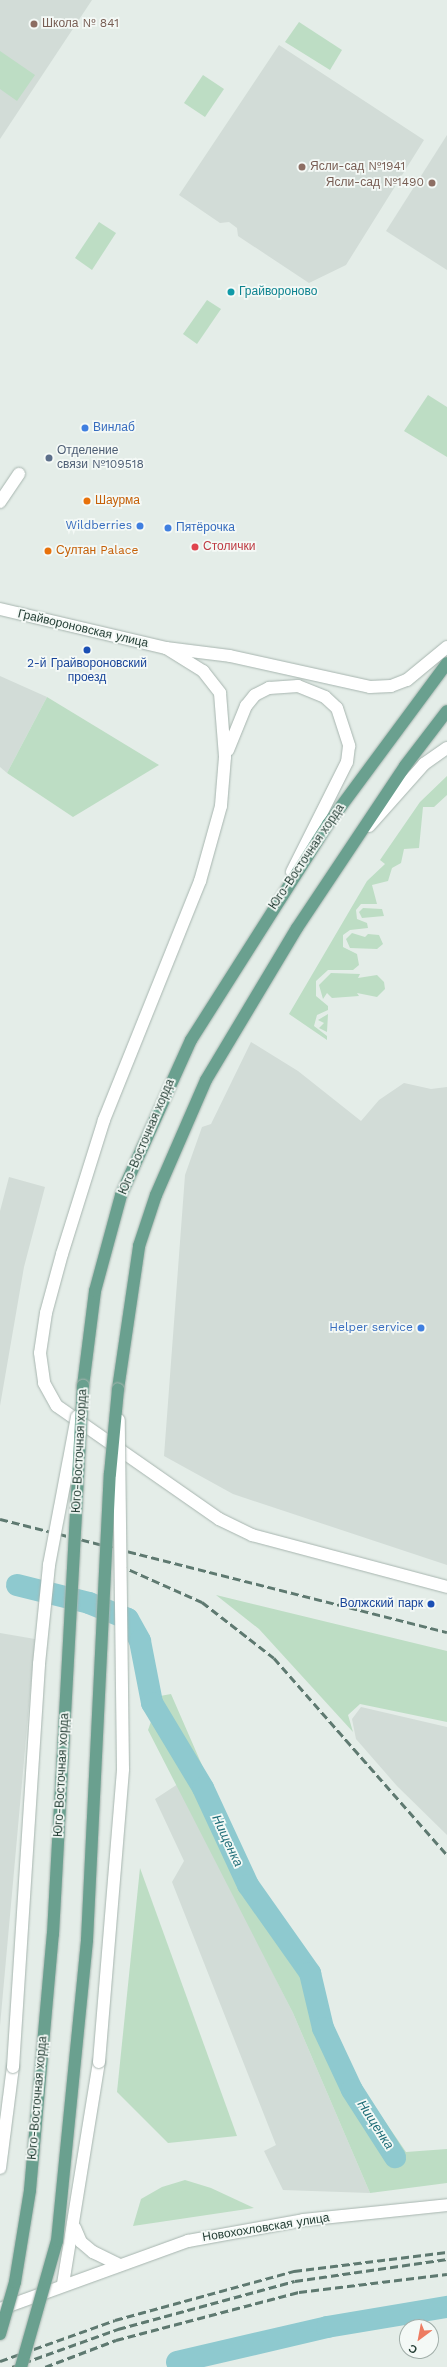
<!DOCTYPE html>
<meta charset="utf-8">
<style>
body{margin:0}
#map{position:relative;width:447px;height:2367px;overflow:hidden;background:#e4ede8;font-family:"Work Sans",sans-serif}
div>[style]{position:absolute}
.built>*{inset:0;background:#d2dcd7}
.green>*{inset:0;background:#bdddc4}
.river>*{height:22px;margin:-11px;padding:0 11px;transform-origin:11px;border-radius:11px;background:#8ec9cf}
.roads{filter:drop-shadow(0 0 1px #a7b5af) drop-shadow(0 0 1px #a7b5af)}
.minor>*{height:12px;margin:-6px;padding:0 6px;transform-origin:6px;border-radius:6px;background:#fff}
.tertiary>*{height:12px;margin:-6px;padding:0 6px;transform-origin:6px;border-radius:6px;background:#fff}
.secondary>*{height:12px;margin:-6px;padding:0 6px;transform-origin:6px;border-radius:6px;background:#fff}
.primary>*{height:12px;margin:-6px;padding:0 6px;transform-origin:6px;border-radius:6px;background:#6aa08f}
.rail>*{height:3px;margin-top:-1.5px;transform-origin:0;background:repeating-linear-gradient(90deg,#5e7970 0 8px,transparent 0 12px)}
.bridges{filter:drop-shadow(0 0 1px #a7b5af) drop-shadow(0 0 1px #a7b5af)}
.tertiary-bridge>*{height:12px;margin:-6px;padding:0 6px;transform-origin:6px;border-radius:6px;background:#fff}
.primary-bridge>*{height:12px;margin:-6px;padding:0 6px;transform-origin:6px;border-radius:6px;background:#6aa08f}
.dots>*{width:11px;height:11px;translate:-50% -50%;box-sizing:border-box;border:2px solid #f4f9f6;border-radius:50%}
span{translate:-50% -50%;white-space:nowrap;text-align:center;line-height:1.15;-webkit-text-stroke:3.5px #f4f9f6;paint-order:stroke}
.education-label{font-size:12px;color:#785e54}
.left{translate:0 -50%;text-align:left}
.right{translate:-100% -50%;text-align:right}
.culture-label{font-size:12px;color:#0d838f}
.shop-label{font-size:12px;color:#366cbe}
.service-label{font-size:12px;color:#4e5e75}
.food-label{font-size:12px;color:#c56008}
.health-label{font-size:12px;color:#be3a42}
.street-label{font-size:12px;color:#243e35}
.transit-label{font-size:12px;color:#164399}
.water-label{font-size:13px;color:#206e78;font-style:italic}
.north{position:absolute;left:399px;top:2319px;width:40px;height:40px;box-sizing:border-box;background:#f4f9f6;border:1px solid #a1aea9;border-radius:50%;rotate:212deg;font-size:11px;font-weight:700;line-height:16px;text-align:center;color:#243e35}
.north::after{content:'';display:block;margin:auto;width:14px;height:18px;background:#ed7c62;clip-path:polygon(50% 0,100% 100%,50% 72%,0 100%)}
</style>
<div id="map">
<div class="built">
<div style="clip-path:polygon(0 0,92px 0,0 139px)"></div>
<div style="clip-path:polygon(279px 45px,424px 140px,346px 265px,309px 283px,238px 236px,237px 228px,229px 222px,220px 223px,179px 195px)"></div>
<div style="clip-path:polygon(447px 135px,447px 270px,386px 231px)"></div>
<div style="clip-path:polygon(0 676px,47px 697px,7px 773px,0 767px)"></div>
<div style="clip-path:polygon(251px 1042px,298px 1071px,361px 1121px,379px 1100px,404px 1083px,431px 1089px,447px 1087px,447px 1565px,233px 1494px,164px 1456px,185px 1175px,202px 1127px,211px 1124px)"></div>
<div style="clip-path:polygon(9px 1177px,45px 1187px,24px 1267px,0 1406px,0 1211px)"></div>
<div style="clip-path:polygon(0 1633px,35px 1639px,0 2026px)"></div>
<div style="clip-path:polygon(361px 1707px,447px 1727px,447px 1835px,397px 1786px,356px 1739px,352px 1719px)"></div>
<div style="clip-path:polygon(178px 1784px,293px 2013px,370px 2193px,283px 2190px,264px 2151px,276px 2145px,172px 1882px,184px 1861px,155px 1799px)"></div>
</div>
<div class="green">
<div style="clip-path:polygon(299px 22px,342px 50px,330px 70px,285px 42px)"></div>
<div style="clip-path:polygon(0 51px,35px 75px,17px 101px,0 89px)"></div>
<div style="clip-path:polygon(203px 75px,224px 89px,205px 117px,184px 103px)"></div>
<div style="clip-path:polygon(99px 222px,116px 233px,92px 270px,75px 258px)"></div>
<div style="clip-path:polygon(207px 300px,221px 309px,197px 344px,183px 334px)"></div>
<div style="clip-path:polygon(428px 395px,447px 407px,447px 457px,404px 431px)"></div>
<div style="clip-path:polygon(47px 697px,159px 765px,73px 817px,7px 773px)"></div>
<div style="clip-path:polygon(447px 776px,447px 795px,434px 807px,423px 807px,419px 848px,404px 849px,401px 863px,392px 868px,388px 881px,372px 885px,377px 904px,361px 904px,356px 910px,357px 919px,367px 923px,368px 928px,350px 930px,343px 935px,343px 947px,357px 954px,359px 965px,353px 970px,328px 970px,316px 981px,316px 996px,328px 1006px,328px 1010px,317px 1015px,314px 1026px,327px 1036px,327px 1040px,289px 1014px,367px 881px,385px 864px,380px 860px,420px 802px)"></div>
<div style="clip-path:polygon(363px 908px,382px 909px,384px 916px,362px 918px,359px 912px)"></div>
<div style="clip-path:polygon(352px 933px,365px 937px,368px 934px,379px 935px,383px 944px,377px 949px,350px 948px,346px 939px)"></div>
<div style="clip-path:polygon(331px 973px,360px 974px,358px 978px,377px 975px,384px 982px,385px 989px,377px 997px,357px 993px,359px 996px,332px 998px,327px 993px,323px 999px,319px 985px)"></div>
<div style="clip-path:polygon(328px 1014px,327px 1032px,319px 1028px,324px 1023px,318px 1020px)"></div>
<div style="clip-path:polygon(216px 1595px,447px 1651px,447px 1722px,360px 1704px,348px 1715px,353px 1732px,259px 1629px)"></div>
<div style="clip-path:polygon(171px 1694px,239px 1850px,362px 2088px,406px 2152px,447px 2149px,447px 2183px,370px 2193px,293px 2013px,148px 1730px,160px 1696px)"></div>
<div style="clip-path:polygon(140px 1868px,237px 2136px,168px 2143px,117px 2092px)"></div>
<div style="clip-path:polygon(185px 2180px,211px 2188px,254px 2208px,133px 2226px,141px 2199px,162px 2187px)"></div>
</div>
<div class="river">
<div style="left:17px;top:1585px;width:74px;rotate:14deg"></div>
<div style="left:89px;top:1603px;width:42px;rotate:22.3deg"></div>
<div style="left:128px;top:1619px;width:25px;rotate:61deg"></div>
<div style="left:140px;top:1641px;width:63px;rotate:79deg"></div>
<div style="left:152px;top:1703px;width:99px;rotate:59deg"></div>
<div style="left:203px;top:1788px;width:107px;rotate:65.1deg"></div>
<div style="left:248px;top:1885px;width:108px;rotate:54.8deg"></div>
<div style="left:310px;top:1973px;width:57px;rotate:76.7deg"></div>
<div style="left:323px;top:2028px;width:68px;rotate:64.9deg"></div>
<div style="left:352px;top:2090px;width:80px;rotate:57.3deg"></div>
<div style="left:177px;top:2362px;width:154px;rotate:-13.1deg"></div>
<div style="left:327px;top:2327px;width:122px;rotate:-9.5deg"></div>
</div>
<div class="roads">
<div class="minor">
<div style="left:0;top:502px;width:34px;rotate:-56deg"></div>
</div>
<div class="tertiary">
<div style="left:0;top:2168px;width:102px;rotate:-82.7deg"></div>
<div style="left:75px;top:2228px;width:15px;rotate:67deg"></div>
<div style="left:81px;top:2242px;width:16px;rotate:40deg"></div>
<div style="left:93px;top:2252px;width:30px;rotate:26deg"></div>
<div style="left:63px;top:2284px;width:225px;rotate:-80.8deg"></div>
<div style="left:0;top:2309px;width:200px;rotate:-19.9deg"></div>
<div style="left:188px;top:2241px;width:117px;rotate:-10.3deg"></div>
<div style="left:303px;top:2220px;width:145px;rotate:-5.9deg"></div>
</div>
<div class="secondary">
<div style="left:0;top:609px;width:171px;rotate:13.2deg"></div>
<div style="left:166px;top:648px;width:64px;rotate:7.1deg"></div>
<div style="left:230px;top:656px;width:143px;rotate:12.5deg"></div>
<div style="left:370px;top:687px;width:21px;rotate:-3deg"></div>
<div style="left:391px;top:686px;width:17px;rotate:-21deg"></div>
<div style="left:407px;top:680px;width:52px;rotate:-39.5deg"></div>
<div style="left:166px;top:648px;width:44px;rotate:31.9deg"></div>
<div style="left:203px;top:671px;width:28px;rotate:52deg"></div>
<div style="left:220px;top:693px;width:64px;rotate:85.5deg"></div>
<div style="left:225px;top:757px;width:49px;rotate:94.7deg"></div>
<div style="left:221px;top:806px;width:78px;rotate:105.6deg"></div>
<div style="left:200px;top:881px;width:258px;rotate:111.9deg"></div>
<div style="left:104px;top:1120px;width:140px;rotate:107.4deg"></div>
<div style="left:62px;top:1254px;width:61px;rotate:105.2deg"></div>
<div style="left:46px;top:1313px;width:40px;rotate:98.5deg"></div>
<div style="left:40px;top:1353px;width:30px;rotate:82deg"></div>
<div style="left:44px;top:1383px;width:26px;rotate:61deg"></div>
<div style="left:57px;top:1406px;width:198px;rotate:34.9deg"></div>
<div style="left:219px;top:1519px;width:37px;rotate:26deg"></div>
<div style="left:252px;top:1535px;width:202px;rotate:14.9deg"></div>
<div style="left:228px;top:750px;width:48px;rotate:-67.8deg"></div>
<div style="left:246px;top:706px;width:14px;rotate:-51deg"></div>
<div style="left:255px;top:695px;width:16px;rotate:-27deg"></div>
<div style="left:269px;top:688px;width:29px;rotate:-4deg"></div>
<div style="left:298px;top:686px;width:29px;rotate:22deg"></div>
<div style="left:325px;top:697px;width:16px;rotate:43deg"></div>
<div style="left:337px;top:708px;width:40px;rotate:72deg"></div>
<div style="left:349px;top:746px;width:16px;rotate:97deg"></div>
<div style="left:347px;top:762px;width:123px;rotate:116.6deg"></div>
<div style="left:369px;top:826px;width:83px;rotate:-48.4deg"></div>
<div style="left:424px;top:764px;width:28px;rotate:-35deg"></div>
</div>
<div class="primary">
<div style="left:83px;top:1386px;width:96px;rotate:-82.8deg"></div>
<div style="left:95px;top:1291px;width:99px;rotate:-74.8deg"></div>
<div style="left:121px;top:1195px;width:170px;rotate:-65.7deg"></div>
<div style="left:191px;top:1040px;width:256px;rotate:-57.6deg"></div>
<div style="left:328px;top:824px;width:200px;rotate:-53.5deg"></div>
<div style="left:118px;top:1389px;width:145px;rotate:-81.6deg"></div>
<div style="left:139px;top:1246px;width:54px;rotate:-71.6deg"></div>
<div style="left:156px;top:1195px;width:125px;rotate:-66.5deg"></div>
<div style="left:206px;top:1080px;width:177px;rotate:-59.1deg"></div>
<div style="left:297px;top:928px;width:195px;rotate:-56.3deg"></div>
<div style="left:405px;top:766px;width:69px;rotate:-52.6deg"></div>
</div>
</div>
<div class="rail">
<div style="left:0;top:1519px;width:461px;rotate:14.2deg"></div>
<div style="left:119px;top:1565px;width:91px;rotate:24deg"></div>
<div style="left:202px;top:1602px;width:91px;rotate:37.9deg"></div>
<div style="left:274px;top:1658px;width:262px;rotate:48.7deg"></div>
<div style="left:0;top:2361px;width:122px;rotate:-19.6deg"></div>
<div style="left:115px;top:2320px;width:186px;rotate:-15.3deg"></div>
<div style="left:294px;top:2271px;width:154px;rotate:-7.1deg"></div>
<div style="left:12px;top:2367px;width:113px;rotate:-19.7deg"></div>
<div style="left:118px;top:2329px;width:183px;rotate:-15.2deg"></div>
<div style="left:295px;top:2281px;width:154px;rotate:-8.2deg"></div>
<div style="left:45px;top:2367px;width:76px;rotate:-20.8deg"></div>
<div style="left:116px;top:2340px;width:189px;rotate:-14.7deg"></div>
<div style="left:299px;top:2292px;width:149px;rotate:-6.9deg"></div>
</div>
<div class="bridges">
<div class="tertiary-bridge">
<div style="left:99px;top:2062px;width:294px;rotate:-85.3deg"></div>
<div style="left:123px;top:1769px;width:349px;rotate:-90.7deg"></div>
<div style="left:13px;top:2067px;width:404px;rotate:-86.3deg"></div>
<div style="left:39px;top:1664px;width:100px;rotate:-84.2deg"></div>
<div style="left:49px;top:1565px;width:151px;rotate:-79.3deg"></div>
</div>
<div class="primary-bridge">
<div style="left:0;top:2334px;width:54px;rotate:-73.9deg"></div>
<div style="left:15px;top:2282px;width:93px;rotate:-80.7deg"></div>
<div style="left:30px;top:2190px;width:257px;rotate:-84.9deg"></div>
<div style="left:53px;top:1934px;width:549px;rotate:-86.87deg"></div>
<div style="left:21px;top:2367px;width:131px;rotate:-74.1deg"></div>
<div style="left:57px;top:2241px;width:302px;rotate:-84.3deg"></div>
<div style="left:87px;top:1940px;width:467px;rotate:-87.2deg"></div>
<div style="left:110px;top:1474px;width:85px;rotate:-84.6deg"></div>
</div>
</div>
<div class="dots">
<div style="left:34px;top:24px;background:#8d6e63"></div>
<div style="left:302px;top:167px;background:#8d6e63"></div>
<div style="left:432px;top:183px;background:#8d6e63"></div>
<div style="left:231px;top:292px;background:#0f9aa8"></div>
<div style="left:85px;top:428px;background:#3f7fe0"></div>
<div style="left:49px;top:458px;background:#5c6f8a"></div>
<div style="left:87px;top:501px;background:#e8710a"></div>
<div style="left:140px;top:526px;background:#3f7fe0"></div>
<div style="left:168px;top:528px;background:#3f7fe0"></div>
<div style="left:195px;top:547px;background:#e0444e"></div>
<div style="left:48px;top:551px;background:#e8710a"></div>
<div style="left:87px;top:650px;background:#1a4fb4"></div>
<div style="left:421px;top:1328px;background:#3f7fe0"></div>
<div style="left:431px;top:1604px;background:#1a4fb4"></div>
</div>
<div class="education-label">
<span class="left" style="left:42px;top:24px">Школа № 841</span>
<span class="left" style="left:310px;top:167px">Ясли-сад №1941</span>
<span class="right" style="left:424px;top:183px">Ясли-сад №1490</span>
</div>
<div class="culture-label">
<span class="left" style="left:239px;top:292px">Грайвороново</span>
</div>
<div class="shop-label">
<span class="left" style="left:93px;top:428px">Винлаб</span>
<span class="right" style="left:132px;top:526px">Wildberries</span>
<span class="left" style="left:176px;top:528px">Пятёрочка</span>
<span class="right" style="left:413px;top:1328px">Helper service</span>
</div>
<div class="service-label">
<span class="left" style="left:57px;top:458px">Отделение<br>связи №109518</span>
</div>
<div class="food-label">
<span class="left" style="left:95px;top:501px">Шаурма</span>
<span class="left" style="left:56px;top:551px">Султан Palace</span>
</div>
<div class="health-label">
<span class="left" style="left:203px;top:547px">Столички</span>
</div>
<div class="street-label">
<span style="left:83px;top:629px;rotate:13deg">Грайвороновская улица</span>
<span style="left:307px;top:857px;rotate:-56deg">Юго-Восточная хорда</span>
<span style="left:147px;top:1137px;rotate:-67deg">Юго-Восточная хорда</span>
<span style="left:80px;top:1451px;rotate:-87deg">Юго-Восточная хорда</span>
<span style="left:62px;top:1775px;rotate:-87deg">Юго-Восточная хорда</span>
<span style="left:38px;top:2098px;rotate:-85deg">Юго-Восточная хорда</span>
<span style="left:266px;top:2228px;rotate:-9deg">Новохохловская улица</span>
</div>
<div class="transit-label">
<span style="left:87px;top:671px">2-й Грайвороновский<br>проезд</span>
<span class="right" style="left:423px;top:1604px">Волжский парк</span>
</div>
<div class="water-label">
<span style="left:227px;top:1841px;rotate:65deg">Нищенка</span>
<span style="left:375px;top:2125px;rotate:57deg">Нищенка</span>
</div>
<div class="north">С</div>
</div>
